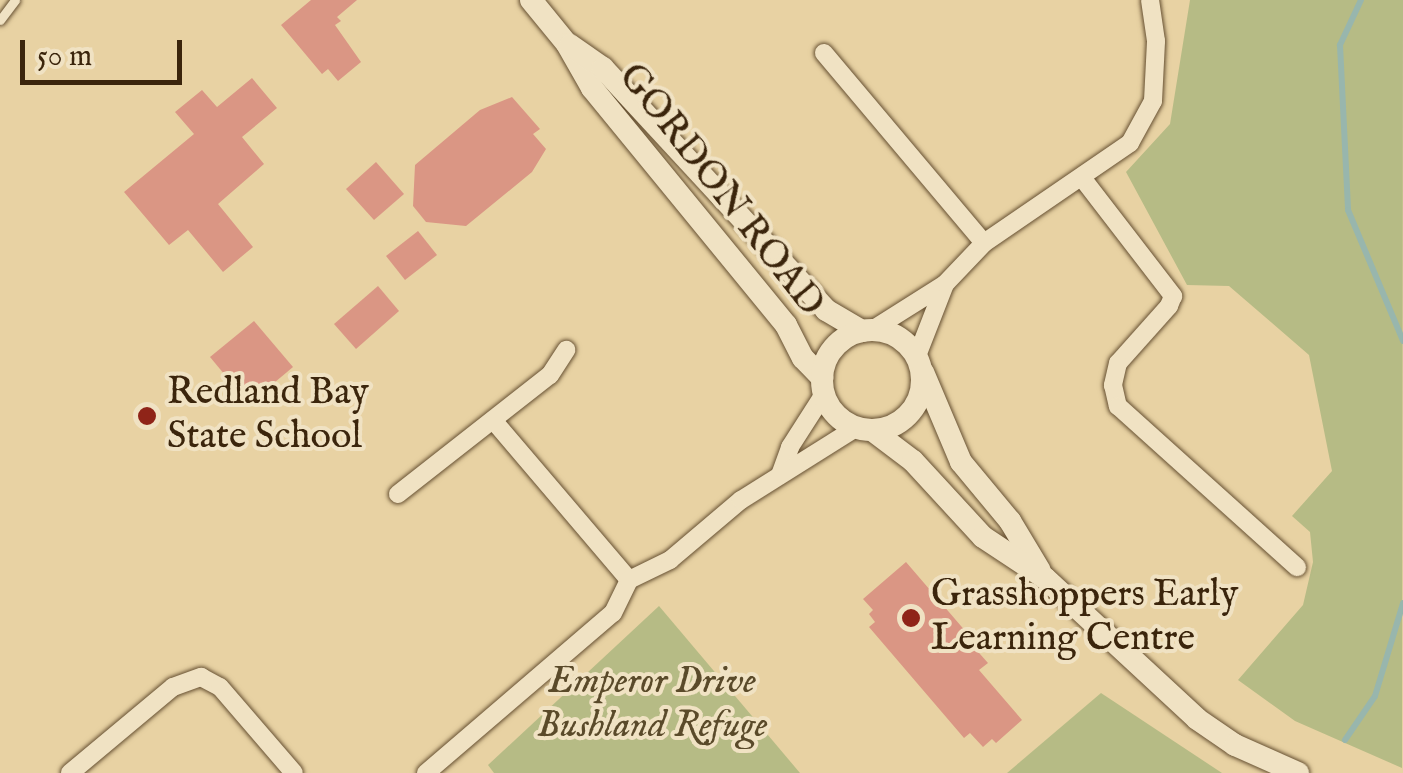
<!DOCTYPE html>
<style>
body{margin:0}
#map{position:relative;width:1403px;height:773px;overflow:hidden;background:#e8d2a3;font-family:"IM FELL English",serif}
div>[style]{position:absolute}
.green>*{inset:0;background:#b6bb85}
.stream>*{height:6px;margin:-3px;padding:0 3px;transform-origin:3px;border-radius:3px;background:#98b6ad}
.building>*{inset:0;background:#da9684}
.roads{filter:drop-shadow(0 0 2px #665032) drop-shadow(0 0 2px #665032)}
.service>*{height:9px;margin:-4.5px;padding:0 4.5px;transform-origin:4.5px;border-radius:4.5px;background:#f0e2c3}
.minor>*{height:18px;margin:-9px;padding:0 9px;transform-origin:9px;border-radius:9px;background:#f0e2c3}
.tertiary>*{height:22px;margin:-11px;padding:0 11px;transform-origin:11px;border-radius:11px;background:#f0e2c3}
.tertiary>.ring{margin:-11px;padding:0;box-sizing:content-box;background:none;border:22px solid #f0e2c3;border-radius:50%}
.dots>*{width:28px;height:28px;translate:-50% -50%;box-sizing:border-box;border:5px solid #f0e2c3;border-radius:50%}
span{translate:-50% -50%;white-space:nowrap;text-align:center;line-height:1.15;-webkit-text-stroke:8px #f0e2c3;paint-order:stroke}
.street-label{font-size:38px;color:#3b250c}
.poi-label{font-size:38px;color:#3b250c}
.left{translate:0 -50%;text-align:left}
.park-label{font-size:38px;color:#5a4a2a;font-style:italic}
.scale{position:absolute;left:20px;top:40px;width:162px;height:45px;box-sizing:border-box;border:5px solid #3b250c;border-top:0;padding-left:12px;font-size:30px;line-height:35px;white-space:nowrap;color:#3b250c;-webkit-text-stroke:8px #f0e2c3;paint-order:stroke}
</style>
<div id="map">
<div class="green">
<div style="clip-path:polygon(1190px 0,1403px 0,1402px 768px,1295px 721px,1238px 680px,1303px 605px,1313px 562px,1310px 532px,1292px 516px,1332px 471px,1309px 355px,1229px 286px,1187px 285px,1126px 172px,1170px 124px)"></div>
<div style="clip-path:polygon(659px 606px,800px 773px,494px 773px,488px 765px)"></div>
<div style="clip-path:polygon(1101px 693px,1222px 773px,1007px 773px)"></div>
</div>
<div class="stream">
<div style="left:1361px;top:0;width:50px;rotate:115deg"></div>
<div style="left:1340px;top:45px;width:165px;rotate:87.2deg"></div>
<div style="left:1348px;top:210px;width:142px;rotate:67.2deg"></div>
<div style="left:1345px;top:740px;width:53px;rotate:-55.7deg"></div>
<div style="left:1375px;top:696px;width:97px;rotate:-73.2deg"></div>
</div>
<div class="building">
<div style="clip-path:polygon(311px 0,357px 0,337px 17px,341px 21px,335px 25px,361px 62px,338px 81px,328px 69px,322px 74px,281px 25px)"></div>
<div style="clip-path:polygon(252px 78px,277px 108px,242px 137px,264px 164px,218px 204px,253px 247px,223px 272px,188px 230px,169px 245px,124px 192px,194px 134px,175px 112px,202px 90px,217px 107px)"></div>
<div style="clip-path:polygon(512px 97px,540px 129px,533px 134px,546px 149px,532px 172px,466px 226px,426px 222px,413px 206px,415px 165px,480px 110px)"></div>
<div style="clip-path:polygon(376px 162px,404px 194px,374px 220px,346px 189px)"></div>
<div style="clip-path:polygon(418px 231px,437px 255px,405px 280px,386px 256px)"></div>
<div style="clip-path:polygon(378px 286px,399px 311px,356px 349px,334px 324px)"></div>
<div style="clip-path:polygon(254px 321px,293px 367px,249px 404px,210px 357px)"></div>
<div style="clip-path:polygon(906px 562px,967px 633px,964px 636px,988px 663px,979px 670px,1022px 720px,996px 743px,992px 739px,983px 747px,970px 733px,964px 738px,869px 627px,875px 622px,869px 614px,873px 610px,863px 599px)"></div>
</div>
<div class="roads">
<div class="service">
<div style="left:0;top:20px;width:25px;rotate:-53deg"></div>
</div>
<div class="minor">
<div style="left:824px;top:53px;width:248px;rotate:49.9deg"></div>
<div style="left:1083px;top:179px;width:148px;rotate:52.4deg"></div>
<div style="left:1173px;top:296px;width:11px;rotate:112deg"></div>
<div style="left:1169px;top:306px;width:76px;rotate:131.8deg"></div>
<div style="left:1118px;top:363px;width:23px;rotate:103deg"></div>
<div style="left:1113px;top:385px;width:22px;rotate:77deg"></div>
<div style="left:1118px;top:406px;width:241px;rotate:42deg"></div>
<div style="left:872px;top:330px;width:86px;rotate:-32.2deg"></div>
<div style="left:917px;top:356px;width:77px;rotate:-68.7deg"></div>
<div style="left:945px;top:284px;width:57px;rotate:-46.4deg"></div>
<div style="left:984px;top:243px;width:177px;rotate:-34.4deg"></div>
<div style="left:1130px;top:143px;width:48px;rotate:-61.3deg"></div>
<div style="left:1153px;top:101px;width:60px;rotate:-87.1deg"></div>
<div style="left:1156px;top:41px;width:41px;rotate:-98.3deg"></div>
<div style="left:493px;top:420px;width:210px;rotate:49.6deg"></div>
<div style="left:780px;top:475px;width:30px;rotate:-70deg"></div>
<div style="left:790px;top:447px;width:63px;rotate:-57.3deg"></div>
<div style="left:398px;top:494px;width:193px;rotate:-38.1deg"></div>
<div style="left:550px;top:375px;width:30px;rotate:-57deg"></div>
<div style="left:70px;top:773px;width:134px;rotate:-39.9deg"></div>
<div style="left:173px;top:687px;width:30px;rotate:-20deg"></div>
<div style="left:201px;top:677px;width:21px;rotate:28deg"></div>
<div style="left:220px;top:687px;width:113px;rotate:49.3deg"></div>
<div style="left:426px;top:773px;width:246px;rotate:-40.6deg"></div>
<div style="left:613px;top:613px;width:37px;rotate:-64deg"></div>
<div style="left:629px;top:580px;width:46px;rotate:-26deg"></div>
<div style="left:670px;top:560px;width:93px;rotate:-40.2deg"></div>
<div style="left:741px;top:500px;width:136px;rotate:-32.1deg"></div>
</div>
<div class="tertiary">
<div style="left:531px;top:0;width:57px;rotate:50.7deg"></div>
<div style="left:567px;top:44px;width:51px;rotate:60.4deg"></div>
<div style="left:592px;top:88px;width:306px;rotate:50.7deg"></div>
<div style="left:786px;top:325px;width:37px;rotate:63deg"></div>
<div style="left:803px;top:358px;width:28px;rotate:46deg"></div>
<div style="left:570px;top:45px;width:40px;rotate:34.9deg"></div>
<div style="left:603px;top:68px;width:329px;rotate:47.3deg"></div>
<div style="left:826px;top:310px;width:42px;rotate:30.3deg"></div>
<div class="ring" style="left:822px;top:330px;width:78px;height:78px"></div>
<div style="left:923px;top:372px;width:98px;rotate:67.1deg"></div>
<div style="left:961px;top:462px;width:77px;rotate:50.3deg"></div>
<div style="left:1010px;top:521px;width:58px;rotate:59deg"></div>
<div style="left:872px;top:430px;width:51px;rotate:37.1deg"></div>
<div style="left:913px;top:461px;width:103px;rotate:47.4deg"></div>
<div style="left:983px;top:537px;width:74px;rotate:33.5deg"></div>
<div style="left:1045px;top:578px;width:207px;rotate:42.8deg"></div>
<div style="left:1197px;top:719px;width:46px;rotate:34.4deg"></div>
<div style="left:1235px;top:745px;width:69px;rotate:24deg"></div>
</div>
</div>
<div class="dots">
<div style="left:147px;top:416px;background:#8f2418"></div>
<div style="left:911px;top:618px;background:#8f2418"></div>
</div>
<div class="street-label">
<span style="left:720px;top:191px;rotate:52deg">GORDON ROAD</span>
</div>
<div class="poi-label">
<span class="left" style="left:167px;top:416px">Redland Bay<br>State School</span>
<span class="left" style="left:931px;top:618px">Grasshoppers Early<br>Learning Centre</span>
</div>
<div class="park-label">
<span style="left:652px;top:705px">Emperor Drive<br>Bushland Refuge</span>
</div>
<div class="scale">50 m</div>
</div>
